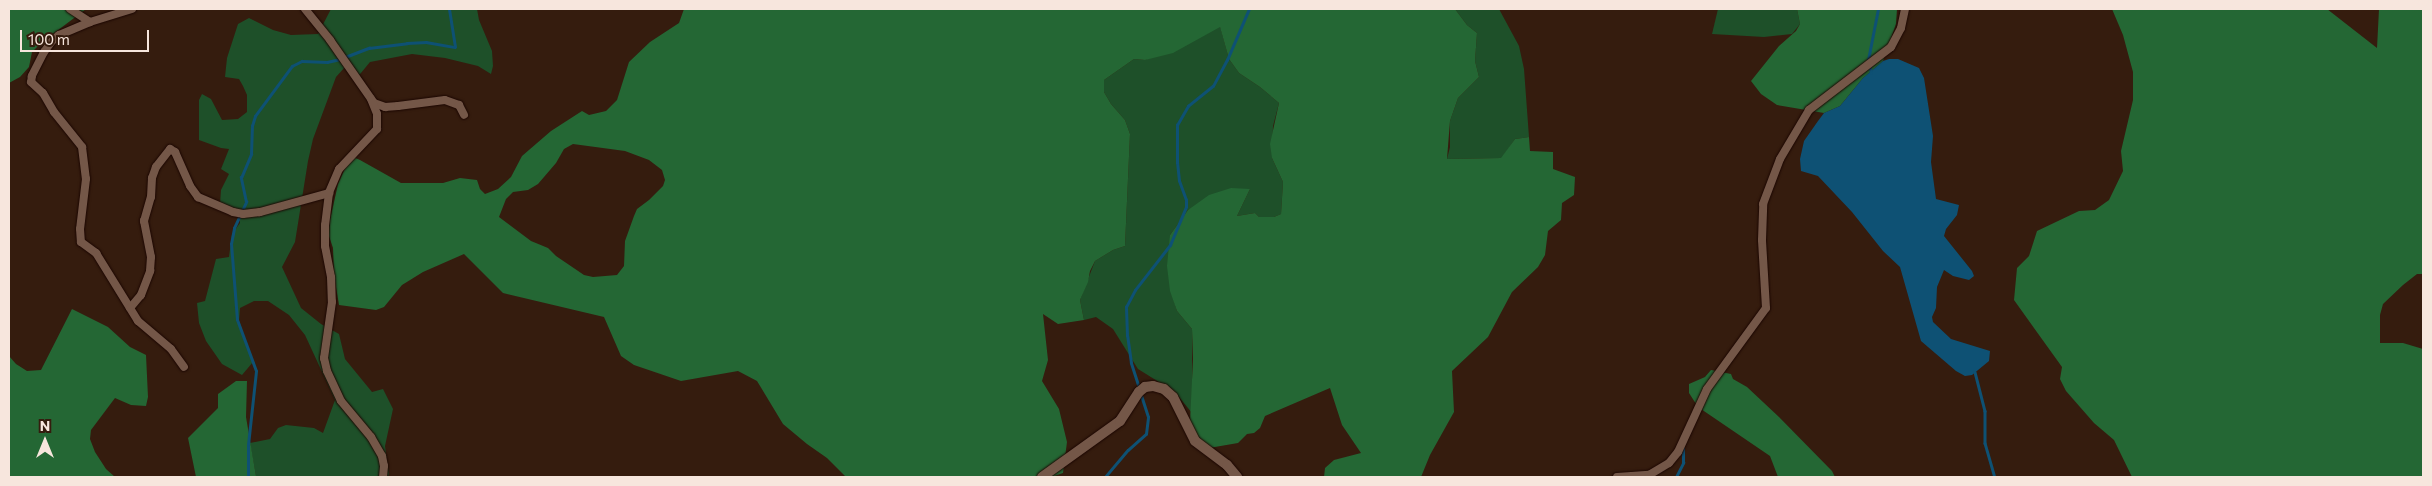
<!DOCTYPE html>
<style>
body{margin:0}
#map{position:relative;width:2432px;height:486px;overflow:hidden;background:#351c0e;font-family:Commissioner,sans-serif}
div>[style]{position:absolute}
.green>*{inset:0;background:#1e5029}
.forest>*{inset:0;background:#246734}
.water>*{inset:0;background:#0e5174}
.stream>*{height:2.5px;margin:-1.25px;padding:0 1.25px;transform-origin:1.25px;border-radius:1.25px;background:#0e5174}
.roads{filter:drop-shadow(0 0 1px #1b0600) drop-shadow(0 0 1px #1b0600)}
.street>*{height:8px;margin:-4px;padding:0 4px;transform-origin:4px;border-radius:4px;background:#745748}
.secondary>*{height:10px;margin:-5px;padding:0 5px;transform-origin:5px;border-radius:5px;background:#745748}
span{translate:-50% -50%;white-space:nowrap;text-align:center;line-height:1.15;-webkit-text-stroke:4px #351c0e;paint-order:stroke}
.frame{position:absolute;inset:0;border:10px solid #f7e6dd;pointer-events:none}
.north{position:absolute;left:20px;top:416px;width:50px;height:50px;-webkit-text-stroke:4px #351c0e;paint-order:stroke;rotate:0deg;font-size:14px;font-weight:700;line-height:20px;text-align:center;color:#f7e6dd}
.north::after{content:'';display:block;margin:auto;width:18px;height:22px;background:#f7e6dd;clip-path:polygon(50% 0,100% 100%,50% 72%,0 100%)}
.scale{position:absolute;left:20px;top:30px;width:129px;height:22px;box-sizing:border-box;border:2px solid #f7e6dd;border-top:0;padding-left:6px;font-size:15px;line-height:18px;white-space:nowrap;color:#f7e6dd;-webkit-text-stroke:4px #351c0e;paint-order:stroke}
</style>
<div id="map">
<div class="green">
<div style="clip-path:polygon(331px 9px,477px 9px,479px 20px,492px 51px,493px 66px,491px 74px,478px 66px,445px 58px,412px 54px,370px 62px,356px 79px,345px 67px,336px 77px,313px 139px,308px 161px,295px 242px,282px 267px,301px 308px,321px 324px,339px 334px,345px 359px,372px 392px,383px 389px,393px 409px,385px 446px,389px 474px,388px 477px,259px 477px,256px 476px,250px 443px,270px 439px,278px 428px,286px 425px,314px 428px,323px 433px,335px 400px,305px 335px,289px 315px,268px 301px,254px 301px,240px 308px,239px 321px,253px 362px,242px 375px,222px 364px,206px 341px,199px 323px,197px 303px,205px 301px,216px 259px,229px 257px,232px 234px,240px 223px,240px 213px,220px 204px,221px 190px,229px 174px,221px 169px,229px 149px,221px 148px,199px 140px,199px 100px,202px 94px,211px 99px,222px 120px,238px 119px,247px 112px,247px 95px,243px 86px,239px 79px,225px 77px,227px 58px,238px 24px,249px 18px,273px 30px,291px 35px,318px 34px)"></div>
<div style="clip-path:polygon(1455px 9px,1499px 9px,1519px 46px,1524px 69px,1529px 137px,1515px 139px,1502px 158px,1447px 159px,1450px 147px,1450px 121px,1458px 98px,1479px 77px,1475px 61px,1477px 33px,1467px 25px)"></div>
<div style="clip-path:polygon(1718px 9px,1797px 9px,1800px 24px,1792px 34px,1764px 37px,1712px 34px)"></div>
<div style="clip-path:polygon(1220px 26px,1229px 59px,1239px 73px,1260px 87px,1279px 103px,1273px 126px,1272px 158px,1283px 182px,1281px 214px,1274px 217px,1259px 217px,1255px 213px,1237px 216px,1250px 189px,1188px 210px,1170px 235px,1174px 301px,1177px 311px,1192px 329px,1192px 413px,1175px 392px,1138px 369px,1113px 329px,1096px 317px,1084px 320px,1080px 300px,1095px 261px,1113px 250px,1125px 246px,1130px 134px,1125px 120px,1111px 104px,1104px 92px,1104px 80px,1134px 59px,1145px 60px)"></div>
</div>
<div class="forest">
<div style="clip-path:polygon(9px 9px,86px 9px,41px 43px,32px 52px,29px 67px,20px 77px,9px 83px)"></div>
<div style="clip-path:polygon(evenodd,684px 9px,1455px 9px,1467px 25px,1477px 33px,1475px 61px,1479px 77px,1458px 98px,1450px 121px,1447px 159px,1501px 158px,1515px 139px,1529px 137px,1530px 151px,1553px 152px,1553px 169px,1575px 177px,1574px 195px,1562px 203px,1561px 220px,1548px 231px,1545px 255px,1538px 267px,1512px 292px,1488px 337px,1452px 371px,1454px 412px,1430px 455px,1421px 477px,1324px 477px,1325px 468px,1334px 460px,1361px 453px,1342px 425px,1330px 388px,1265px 416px,1260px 428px,1254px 433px,1247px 434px,1238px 443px,1209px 448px,1195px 437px,1190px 422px,1193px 359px,1192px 329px,1177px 311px,1170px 291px,1167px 266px,1170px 235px,1188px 210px,1209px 195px,1231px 188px,1250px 189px,1237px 216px,1255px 213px,1259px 217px,1274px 217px,1281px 214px,1283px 182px,1272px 158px,1270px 144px,1279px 103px,1260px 87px,1239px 73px,1229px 59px,1220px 27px,1173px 53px,1145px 60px,1134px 59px,1104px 80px,1104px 92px,1111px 104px,1125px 120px,1130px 134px,1125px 246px,1113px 250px,1095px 261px,1090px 271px,1088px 282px,1080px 300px,1084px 320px,1058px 324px,1043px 314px,1048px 360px,1042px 381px,1059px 409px,1067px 442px,1063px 473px,1051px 477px,846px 477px,827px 458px,807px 444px,783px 424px,757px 381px,738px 371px,681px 381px,634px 365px,621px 356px,604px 317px,503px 293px,464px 254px,423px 272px,402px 285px,384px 307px,376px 310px,339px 305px,334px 275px,333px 248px,329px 236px,330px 220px,338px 184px,348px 162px,353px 157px,360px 160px,401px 183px,443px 183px,460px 178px,477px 180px,480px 189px,485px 194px,498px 189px,511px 177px,522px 156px,551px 131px,582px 111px,589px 115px,606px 111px,617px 100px,629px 62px,650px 42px,679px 23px,684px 9px,573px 144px,625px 151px,649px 160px,662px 170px,665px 180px,663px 186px,649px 200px,637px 209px,634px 216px,625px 241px,624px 266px,617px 275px,593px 277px,584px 275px,556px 256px,548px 248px,531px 241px,499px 217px,506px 199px,513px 192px,528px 190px,538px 184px,556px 163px,564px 149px,573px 144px)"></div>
<div style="clip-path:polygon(1797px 9px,1897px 9px,1896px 24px,1883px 61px,1863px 78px,1840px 106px,1824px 113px,1777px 105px,1761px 94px,1751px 81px,1779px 46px,1796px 31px,1800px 24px)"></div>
<div style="clip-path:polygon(2112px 9px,2327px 9px,2377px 48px,2379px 9px,2423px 9px,2423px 274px,2417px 274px,2403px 285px,2383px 304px,2380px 315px,2380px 343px,2403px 343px,2423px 349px,2423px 477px,2132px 477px,2114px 440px,2094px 423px,2066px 391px,2060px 379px,2062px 367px,2014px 300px,2017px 268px,2029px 256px,2037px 231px,2079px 211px,2095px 210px,2109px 200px,2123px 171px,2121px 151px,2133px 100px,2133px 72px,2123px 35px)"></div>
<div style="clip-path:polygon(72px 309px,108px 327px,130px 347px,146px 355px,148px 397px,146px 406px,131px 405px,115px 398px,91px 430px,90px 439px,95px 452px,106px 469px,115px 477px,9px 477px,9px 356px,16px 364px,27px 371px,41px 370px)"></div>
<div style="clip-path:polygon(1711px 370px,1731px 374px,1733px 379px,1747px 387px,1779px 417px,1832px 471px,1835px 477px,1778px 477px,1770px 456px,1698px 407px,1689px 393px,1689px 384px,1705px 377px)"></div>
<div style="clip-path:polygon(236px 381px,247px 381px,246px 417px,256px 476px,259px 477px,196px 477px,188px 438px,218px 408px,218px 394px)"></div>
</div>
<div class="water">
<div style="clip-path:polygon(1889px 59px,1898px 59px,1919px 68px,1924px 78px,1933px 136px,1931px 162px,1936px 199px,1959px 205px,1957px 215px,1946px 229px,1944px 236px,1972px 271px,1974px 276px,1969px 280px,1953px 276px,1944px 270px,1937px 287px,1936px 308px,1932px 317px,1933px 322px,1951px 339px,1990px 351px,1989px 361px,1972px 375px,1965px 376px,1956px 371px,1921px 341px,1900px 267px,1883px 251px,1852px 212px,1818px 176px,1801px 171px,1800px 159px,1804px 141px,1818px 121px,1824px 113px,1840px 106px,1863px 78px,1883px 61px)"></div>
</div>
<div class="stream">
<div style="left:345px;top:57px;width:26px;rotate:-21deg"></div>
<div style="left:369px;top:48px;width:38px;rotate:-7deg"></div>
<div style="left:407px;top:43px;width:19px;rotate:-3deg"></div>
<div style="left:426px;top:42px;width:29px;rotate:10deg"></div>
<div style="left:455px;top:47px;width:38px;rotate:-99deg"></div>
<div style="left:1871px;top:73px;width:13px;rotate:-103deg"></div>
<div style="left:1868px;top:60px;width:52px;rotate:-78.9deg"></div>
<div style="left:1975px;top:372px;width:40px;rotate:75.6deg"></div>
<div style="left:1985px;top:411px;width:32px;rotate:90deg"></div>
<div style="left:1985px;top:443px;width:35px;rotate:74deg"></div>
<div style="left:1139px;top:388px;width:26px;rotate:-108deg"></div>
<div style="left:1131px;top:363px;width:27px;rotate:-98deg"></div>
<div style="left:1127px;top:336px;width:29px;rotate:-92deg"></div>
<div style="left:1126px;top:307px;width:19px;rotate:-62deg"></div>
<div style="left:1135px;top:290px;width:57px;rotate:-52.1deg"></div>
<div style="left:1170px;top:245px;width:41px;rotate:-67.2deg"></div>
<div style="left:1186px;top:207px;width:7px;rotate:-90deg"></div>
<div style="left:1186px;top:200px;width:20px;rotate:-110deg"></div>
<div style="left:1179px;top:181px;width:18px;rotate:-96deg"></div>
<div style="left:1177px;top:163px;width:38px;rotate:-90deg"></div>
<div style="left:1177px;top:125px;width:22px;rotate:-60deg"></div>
<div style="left:1188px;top:106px;width:32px;rotate:-39deg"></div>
<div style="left:1213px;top:86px;width:30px;rotate:-62deg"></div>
<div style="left:1227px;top:60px;width:56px;rotate:-66.7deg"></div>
<div style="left:248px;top:477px;width:32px;rotate:-90deg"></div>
<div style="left:248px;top:445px;width:74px;rotate:-83.8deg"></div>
<div style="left:256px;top:371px;width:54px;rotate:-110.4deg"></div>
<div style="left:237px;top:320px;width:76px;rotate:-94.5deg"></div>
<div style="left:231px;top:244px;width:16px;rotate:-79deg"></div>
<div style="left:234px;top:228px;width:29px;rotate:-65deg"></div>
<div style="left:246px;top:202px;width:25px;rotate:-102deg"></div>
<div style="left:241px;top:178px;width:26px;rotate:-67deg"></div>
<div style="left:251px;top:154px;width:28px;rotate:-88deg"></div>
<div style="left:252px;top:126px;width:10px;rotate:-73deg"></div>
<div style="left:255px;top:116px;width:62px;rotate:-53.5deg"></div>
<div style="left:292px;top:66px;width:11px;rotate:-27deg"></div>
<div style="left:302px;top:61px;width:25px;rotate:2deg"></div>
<div style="left:327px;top:62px;width:13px;rotate:-13deg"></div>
<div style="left:1105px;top:477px;width:35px;rotate:-50deg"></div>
<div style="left:1128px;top:450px;width:24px;rotate:-42deg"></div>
<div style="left:1146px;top:434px;width:17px;rotate:-83deg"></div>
<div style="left:1148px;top:417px;width:22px;rotate:-108deg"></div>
<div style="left:1676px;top:477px;width:16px;rotate:-63deg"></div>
<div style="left:1683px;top:463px;width:15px;rotate:-90deg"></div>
</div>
<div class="roads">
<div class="street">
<div style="left:70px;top:9px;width:24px;rotate:33deg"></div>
<div style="left:132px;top:9px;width:44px;rotate:162.8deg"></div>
<div style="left:90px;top:22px;width:34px;rotate:157deg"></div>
<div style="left:59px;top:35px;width:9px;rotate:139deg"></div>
<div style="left:52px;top:41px;width:14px;rotate:126deg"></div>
<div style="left:44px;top:52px;width:27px;rotate:117deg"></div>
<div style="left:32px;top:76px;width:6px;rotate:99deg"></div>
<div style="left:31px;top:82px;width:16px;rotate:43deg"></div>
<div style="left:43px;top:93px;width:22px;rotate:60deg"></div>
<div style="left:54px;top:112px;width:45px;rotate:51.3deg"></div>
<div style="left:82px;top:147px;width:32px;rotate:83deg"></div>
<div style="left:86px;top:179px;width:50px;rotate:96.8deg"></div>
<div style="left:80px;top:229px;width:13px;rotate:86deg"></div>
<div style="left:81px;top:242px;width:19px;rotate:36deg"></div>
<div style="left:96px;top:253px;width:80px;rotate:58.3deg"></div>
<div style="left:138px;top:321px;width:43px;rotate:40.3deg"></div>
<div style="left:171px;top:349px;width:22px;rotate:54deg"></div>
<div style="left:305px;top:9px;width:40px;rotate:51deg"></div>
<div style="left:330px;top:40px;width:77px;rotate:55.1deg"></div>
<div style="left:374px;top:103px;width:12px;rotate:20deg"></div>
<div style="left:385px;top:107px;width:13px;rotate:-4deg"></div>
<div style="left:398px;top:106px;width:47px;rotate:-7.3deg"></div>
<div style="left:445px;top:100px;width:15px;rotate:20deg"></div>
<div style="left:459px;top:105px;width:11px;rotate:63deg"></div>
<div style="left:371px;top:99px;width:16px;rotate:68deg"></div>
<div style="left:377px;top:114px;width:15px;rotate:90deg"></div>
<div style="left:377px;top:129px;width:55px;rotate:133.5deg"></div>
<div style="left:339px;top:169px;width:26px;rotate:113deg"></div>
<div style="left:329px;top:193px;width:32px;rotate:97deg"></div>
<div style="left:325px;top:225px;width:21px;rotate:90deg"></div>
<div style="left:325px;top:246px;width:32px;rotate:79deg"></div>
<div style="left:331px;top:277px;width:25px;rotate:88deg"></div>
<div style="left:332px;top:302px;width:57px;rotate:98.1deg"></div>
<div style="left:324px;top:358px;width:13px;rotate:77deg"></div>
<div style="left:327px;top:371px;width:33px;rotate:65deg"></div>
<div style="left:341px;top:401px;width:47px;rotate:50.2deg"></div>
<div style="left:371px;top:437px;width:22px;rotate:60deg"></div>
<div style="left:382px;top:456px;width:10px;rotate:79deg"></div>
<div style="left:384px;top:466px;width:11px;rotate:95deg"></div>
<div style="left:130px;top:308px;width:17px;rotate:-50deg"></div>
<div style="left:141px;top:295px;width:26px;rotate:-69deg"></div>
<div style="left:150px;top:271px;width:14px;rotate:-86deg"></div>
<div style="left:151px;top:257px;width:37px;rotate:-101deg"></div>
<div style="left:144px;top:221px;width:25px;rotate:-74deg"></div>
<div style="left:151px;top:197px;width:19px;rotate:-87deg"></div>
<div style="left:152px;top:178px;width:12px;rotate:-70deg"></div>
<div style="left:156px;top:167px;width:23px;rotate:-52deg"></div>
<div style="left:170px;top:149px;width:6px;rotate:31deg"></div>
<div style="left:175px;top:152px;width:37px;rotate:66deg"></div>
<div style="left:190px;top:186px;width:14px;rotate:54deg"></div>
<div style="left:198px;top:197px;width:38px;rotate:23deg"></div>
<div style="left:233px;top:212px;width:10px;rotate:11deg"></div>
<div style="left:243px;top:214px;width:17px;rotate:-7deg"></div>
<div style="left:260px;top:212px;width:72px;rotate:-15.4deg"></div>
<div style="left:1617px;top:477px;width:32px;rotate:-4deg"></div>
<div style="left:1649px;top:475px;width:23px;rotate:-31deg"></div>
<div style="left:1669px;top:463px;width:14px;rotate:-51deg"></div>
<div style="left:1678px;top:452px;width:69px;rotate:-65.3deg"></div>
<div style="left:1707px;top:389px;width:100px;rotate:-53.9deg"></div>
<div style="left:1766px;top:308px;width:68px;rotate:-93.4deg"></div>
<div style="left:1762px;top:240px;width:36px;rotate:-88deg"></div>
<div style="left:1763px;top:204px;width:48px;rotate:-69.3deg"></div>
<div style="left:1780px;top:159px;width:57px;rotate:-59.4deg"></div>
<div style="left:1809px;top:110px;width:103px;rotate:-37.5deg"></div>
<div style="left:1891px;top:47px;width:21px;rotate:-62deg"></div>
<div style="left:1901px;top:28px;width:19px;rotate:-78deg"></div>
</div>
<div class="secondary">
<div style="left:1042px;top:477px;width:96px;rotate:-35.7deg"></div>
<div style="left:1120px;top:421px;width:35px;rotate:-57deg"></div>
<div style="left:1139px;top:392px;width:8px;rotate:-40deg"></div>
<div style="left:1145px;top:387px;width:8px;rotate:-7deg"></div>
<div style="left:1153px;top:386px;width:11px;rotate:15deg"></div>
<div style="left:1164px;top:389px;width:12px;rotate:42deg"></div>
<div style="left:1173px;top:397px;width:49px;rotate:63.4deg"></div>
<div style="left:1195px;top:441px;width:40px;rotate:37deg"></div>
<div style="left:1227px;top:465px;width:16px;rotate:50deg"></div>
</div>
</div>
<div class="frame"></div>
<div class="north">N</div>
<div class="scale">100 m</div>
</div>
